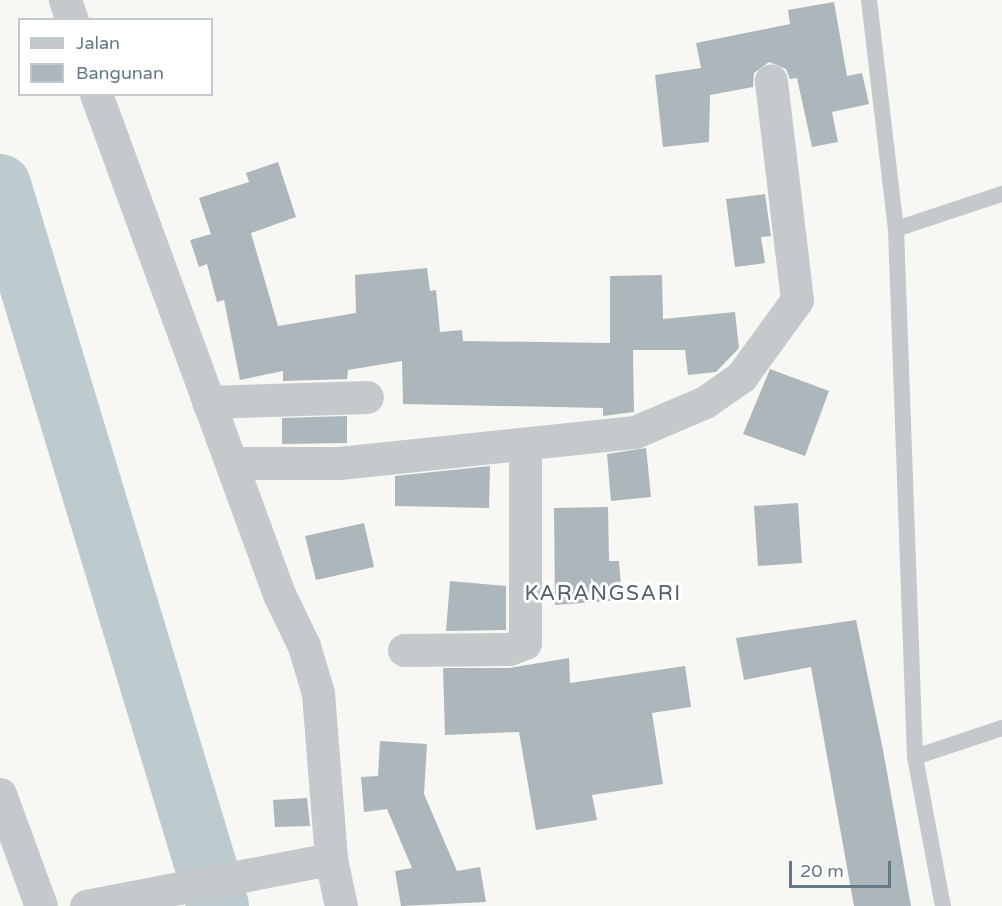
<!DOCTYPE html>
<style>
body{margin:0}
#map{position:relative;width:1002px;height:906px;overflow:hidden;background:#f7f7f3;font-family:"Varela Round",sans-serif}
div>[style]{position:absolute}
.river>*{height:62px;margin:-31px;padding:0 31px;transform-origin:31px;border-radius:31px;background:#bdcace}
.building>*{inset:0;background:#adb6bb}
.lane>*{height:16px;margin:-8px;padding:0 8px;transform-origin:8px;border-radius:8px;background:#c4c9cc}
.street>*{height:33px;margin:-16.5px;padding:0 16.5px;transform-origin:16.5px;border-radius:16.5px;background:#c4c9cc}
span{translate:-50% -50%;white-space:nowrap;text-align:center;line-height:1.15;-webkit-text-stroke:6px #fff;paint-order:stroke}
.quarter-label{font-size:21px;color:#52626b;letter-spacing:1.5px}
.legend{position:absolute;left:18px;top:18px;width:195px;height:78px;box-sizing:border-box;background:#fff;border:2px solid #c1c9cf;margin:0;padding:8px 10px;list-style:none;font-size:18px;color:#647987}
.legend li{display:flex;align-items:center;gap:12px;height:30px}
.legend b{width:30px;border:2px solid #c1c9cf}
.scale{position:absolute;left:789px;top:861px;width:102px;height:27px;box-sizing:border-box;border:3px solid #647987;border-top:0;padding-left:8px;font-size:18px;line-height:21px;white-space:nowrap;color:#647987;-webkit-text-stroke:4px #fff;paint-order:stroke}
</style>
<div id="map">
<div class="river">
<div style="left:0;top:185px;width:753px;rotate:73.18deg"></div>
</div>
<div class="building">
<div style="clip-path:polygon(834px 2px,847px 76px,862px 73px,869px 104px,832px 112px,838px 142px,812px 147px,797px 78px,790px 79px,786px 69px,769px 62px,754px 73px,753px 87px,710px 95px,709px 142px,663px 147px,655px 75px,701px 68px,696px 43px,790px 24px,788px 10px)"></div>
<div style="clip-path:polygon(278px 162px,296px 217px,251px 233px,278px 326px,356px 313px,355px 275px,427px 268px,430px 291px,436px 290px,440px 332px,462px 330px,463px 341px,610px 343px,610px 276px,662px 275px,663px 319px,735px 312px,739px 348px,716px 372px,688px 375px,685px 350px,633px 350px,634px 412px,603px 416px,603px 408px,403px 404px,402px 361px,348px 370px,347px 379px,283px 381px,283px 371px,240px 380px,224px 300px,217px 302px,207px 264px,199px 267px,190px 240px,211px 234px,199px 198px,249px 182px,246px 173px)"></div>
<div style="clip-path:polygon(765px 194px,771px 236px,761px 237px,765px 263px,735px 267px,726px 199px)"></div>
<div style="clip-path:polygon(770px 369px,829px 391px,805px 456px,743px 434px)"></div>
<div style="clip-path:polygon(347px 416px,347px 443px,282px 444px,282px 418px)"></div>
<div style="clip-path:polygon(646px 448px,651px 497px,611px 501px,607px 454px)"></div>
<div style="clip-path:polygon(490px 466px,489px 508px,395px 506px,395px 476px)"></div>
<div style="clip-path:polygon(798px 503px,802px 563px,758px 566px,754px 506px)"></div>
<div style="clip-path:polygon(608px 507px,609px 561px,619px 561px,622px 600px,555px 605px,554px 508px)"></div>
<div style="clip-path:polygon(364px 523px,374px 567px,316px 580px,305px 536px)"></div>
<div style="clip-path:polygon(450px 581px,506px 586px,506px 630px,446px 631px)"></div>
<div style="clip-path:polygon(856px 620px,883px 750px,911px 906px,854px 906px,811px 667px,744px 680px,736px 638px)"></div>
<div style="clip-path:polygon(569px 658px,570px 683px,685px 666px,691px 707px,652px 713px,663px 784px,592px 795px,597px 820px,536px 830px,519px 732px,445px 735px,443px 668px,509px 668px)"></div>
<div style="clip-path:polygon(380px 741px,427px 744px,424px 794px,457px 871px,480px 867px,486px 902px,401px 906px,395px 871px,412px 868px,387px 809px,364px 812px,361px 777px,378px 776px)"></div>
<div style="clip-path:polygon(307px 798px,310px 826px,275px 827px,273px 800px)"></div>
</div>
<div class="lane">
<div style="left:869px;top:0;width:231px;rotate:83.3deg"></div>
<div style="left:896px;top:229px;width:528px;rotate:87.94deg"></div>
<div style="left:915px;top:757px;width:92px;rotate:-18.4deg"></div>
<div style="left:896px;top:229px;width:112px;rotate:-18.3deg"></div>
<div style="left:915px;top:757px;width:152px;rotate:79.4deg"></div>
</div>
<div class="street">
<div style="left:65px;top:0;width:21px;rotate:71deg"></div>
<div style="left:96px;top:94px;width:532px;rotate:69.9deg"></div>
<div style="left:279px;top:594px;width:58px;rotate:64.3deg"></div>
<div style="left:304px;top:646px;width:49px;rotate:73.4deg"></div>
<div style="left:318px;top:693px;width:167px;rotate:85.5deg"></div>
<div style="left:331px;top:859px;width:48px;rotate:78deg"></div>
<div style="left:208px;top:402px;width:159px;rotate:-1.8deg"></div>
<div style="left:232px;top:463px;width:107px"></div>
<div style="left:339px;top:463px;width:298px;rotate:-6deg"></div>
<div style="left:635px;top:432px;width:76px;rotate:-23.2deg"></div>
<div style="left:705px;top:402px;width:44px;rotate:-34.8deg"></div>
<div style="left:741px;top:377px;width:95px;rotate:-54deg"></div>
<div style="left:797px;top:300px;width:221px;rotate:-96.8deg"></div>
<div style="left:404px;top:650px;width:105px;rotate:-0.5deg"></div>
<div style="left:509px;top:649px;width:17px;rotate:-21deg"></div>
<div style="left:525px;top:643px;width:196px;rotate:-90deg"></div>
<div style="left:0;top:794px;width:119px;rotate:69.9deg"></div>
<div style="left:86px;top:906px;width:249px;rotate:-10.9deg"></div>
</div>
<div class="quarter-label">
<span style="left:603px;top:594px">KARANGSARI</span>
</div>
<ul class="legend">
<li><b style="height:8px;background:#c4c9cc"></b>Jalan</li>
<li><b style="height:16px;background:#adb6bb"></b>Bangunan</li>
</ul>
<div class="scale">20 m</div>
</div>
